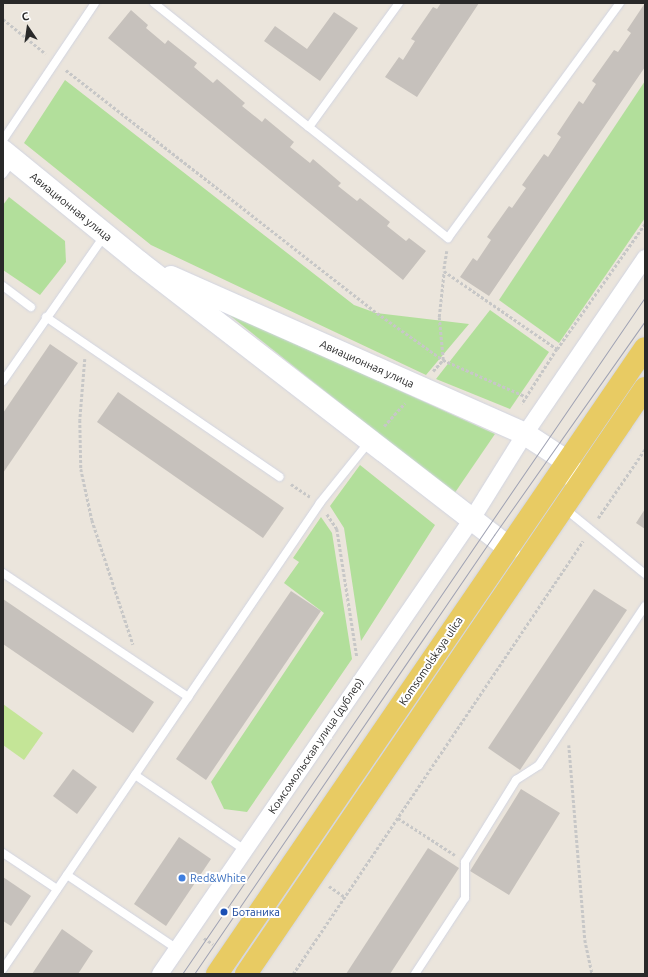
<!DOCTYPE html>
<meta charset="utf-8">
<style>
body{margin:0}
#map{position:relative;width:648px;height:977px;overflow:hidden;background:#ebe5dc;font-family:Ubuntu,sans-serif}
div>[style]{position:absolute}
.green>*{inset:0;background:#b2df9b}
.pitch>*{inset:0;background:#c4e597}
.building>*{inset:0;background:#c6c1bc}
.path>*{height:2.5px;margin-top:-1.25px;transform-origin:0;background:repeating-linear-gradient(90deg,#c7c7c7 0 3px,transparent 0 5px)}
.roads{filter:drop-shadow(0 0 1px #d1d4e1) drop-shadow(0 0 1px #d1d4e1)}
.lane>*{height:8px;margin:-4px;padding:0 4px;transform-origin:4px;border-radius:4px;background:#fff}
.street>*{height:16px;margin:-8px;padding:0 8px;transform-origin:8px;border-radius:8px;background:#fff}
.secondary>*{height:22px;margin:-11px;padding:0 11px;transform-origin:11px;border-radius:11px;background:#fff}
.primary>*{height:22px;margin:-11px;padding:0 11px;transform-origin:11px;border-radius:11px;background:#e8cb63}
.tram>*{height:1px;margin:-0.5px;padding:0 0.5px;transform-origin:0.5px;border-radius:0.5px;background:#9fa2b3}
.dots>*{width:11px;height:11px;translate:-50% -50%;box-sizing:border-box;border:2px solid #fff;border-radius:50%}
span{translate:-50% -50%;white-space:nowrap;text-align:center;line-height:1.15;-webkit-text-stroke:4px #fff;paint-order:stroke}
.street-label{font-size:11px;color:#292929}
.shop-label{font-size:11px;color:#366cbe}
.left{translate:0 -50%;text-align:left}
.transit-label{font-size:11px;color:#164399}
.frame{position:absolute;inset:0;border:4px solid #292929;pointer-events:none}
.north{position:absolute;left:8px;top:8px;width:40px;height:40px;-webkit-text-stroke:3px #fff;paint-order:stroke;rotate:347deg;font-size:11px;font-weight:700;line-height:16px;text-align:center;color:#292929}
.north::after{content:'';display:block;margin:auto;width:14px;height:18px;background:#292929;clip-path:polygon(50% 0,100% 100%,50% 72%,0 100%)}
</style>
<div id="map">
<div class="green">
<div style="clip-path:polygon(65px 80px,354px 305px,376px 313px,469px 324px,426px 375px,151px 245px,24px 143px)"></div>
<div style="clip-path:polygon(645px 81px,645px 218px,559px 343px,499px 300px)"></div>
<div style="clip-path:polygon(9px 197px,65px 241px,66px 262px,40px 295px,3px 270px,3px 205px)"></div>
<div style="clip-path:polygon(223px 310px,495px 434px,454px 494px)"></div>
<div style="clip-path:polygon(490px 310px,549px 352px,510px 409px,436px 379px)"></div>
<div style="clip-path:polygon(360px 465px,435px 525px,361px 641px,344px 528px,330px 506px)"></div>
<div style="clip-path:polygon(321px 517px,332px 533px,352px 659px,247px 812px,224px 809px,211px 782px,324px 613px,284px 583px,299px 562px,293px 558px)"></div>
</div>
<div class="pitch">
<div style="clip-path:polygon(3px 704px,43px 733px,24px 760px,3px 745px)"></div>
</div>
<div class="building">
<div style="clip-path:polygon(441px 3px,479px 3px,417px 97px,385px 77px,399px 57px,403px 60px,415px 41px,411px 39px,433px 7px,437px 9px)"></div>
<div style="clip-path:polygon(645px 3px,645px 67px,489px 296px,460px 277px,473px 258px,477px 261px,491px 240px,487px 237px,509px 206px,512px 208px,526px 188px,522px 185px,544px 154px,548px 157px,561px 137px,557px 134px,579px 101px,583px 104px,596px 84px,592px 81px,614px 50px,618px 52px,631px 33px,627px 30px)"></div>
<div style="clip-path:polygon(131px 10px,148px 25px,146px 28px,165px 44px,168px 40px,197px 63px,194px 67px,213px 83px,217px 79px,245px 103px,242px 106px,262px 122px,265px 118px,294px 142px,290px 147px,310px 163px,313px 159px,341px 183px,338px 186px,357px 201px,360px 198px,390px 222px,387px 226px,406px 241px,409px 238px,426px 251px,403px 280px,108px 38px)"></div>
<div style="clip-path:polygon(334px 12px,358px 28px,320px 81px,264px 41px,275px 26px,307px 49px)"></div>
<div style="clip-path:polygon(50px 344px,78px 363px,3px 473px,3px 413px)"></div>
<div style="clip-path:polygon(118px 392px,284px 508px,263px 538px,97px 422px)"></div>
<div style="clip-path:polygon(645px 509px,645px 529px,636px 523px)"></div>
<div style="clip-path:polygon(594px 589px,627px 610px,520px 770px,488px 748px)"></div>
<div style="clip-path:polygon(291px 591px,321px 611px,206px 780px,176px 759px)"></div>
<div style="clip-path:polygon(3px 599px,154px 702px,133px 733px,3px 644px)"></div>
<div style="clip-path:polygon(73px 769px,97px 787px,77px 814px,53px 796px)"></div>
<div style="clip-path:polygon(521px 789px,560px 813px,509px 895px,470px 871px)"></div>
<div style="clip-path:polygon(179px 837px,211px 859px,166px 926px,134px 904px)"></div>
<div style="clip-path:polygon(428px 848px,459px 868px,390px 974px,346px 974px)"></div>
<div style="clip-path:polygon(3px 877px,31px 896px,11px 926px,3px 921px)"></div>
<div style="clip-path:polygon(62px 929px,93px 951px,78px 974px,32px 974px)"></div>
</div>
<div class="path">
<div style="left:3px;top:19px;width:55px;rotate:39.1deg"></div>
<div style="left:66px;top:70px;width:390px;rotate:38deg"></div>
<div style="left:373px;top:310px;width:86px;rotate:35.5deg"></div>
<div style="left:443px;top:360px;width:92px;rotate:23.8deg"></div>
<div style="left:447px;top:251px;width:20px;rotate:99deg"></div>
<div style="left:444px;top:271px;width:137px;rotate:34.6deg"></div>
<div style="left:557px;top:349px;width:65px;rotate:122.5deg"></div>
<div style="left:557px;top:349px;width:153px;rotate:-54.9deg"></div>
<div style="left:85px;top:359px;width:61px;rotate:94.7deg"></div>
<div style="left:80px;top:420px;width:49px;rotate:88.8deg"></div>
<div style="left:81px;top:469px;width:52px;rotate:77.8deg"></div>
<div style="left:92px;top:520px;width:131px;rotate:71.7deg"></div>
<div style="left:433px;top:371px;width:15px;rotate:-48deg"></div>
<div style="left:443px;top:360px;width:43px;rotate:-95.3deg"></div>
<div style="left:439px;top:317px;width:46px;rotate:-83.8deg"></div>
<div style="left:384px;top:426px;width:31px;rotate:-48deg"></div>
<div style="left:291px;top:484px;width:23px;rotate:34deg"></div>
<div style="left:327px;top:514px;width:18px;rotate:56deg"></div>
<div style="left:337px;top:529px;width:129px;rotate:81.1deg"></div>
<div style="left:598px;top:518px;width:83px;rotate:-55.7deg"></div>
<div style="left:569px;top:745px;width:196px;rotate:85.3deg"></div>
<div style="left:585px;top:940px;width:35px;rotate:78deg"></div>
<div style="left:398px;top:818px;width:68px;rotate:33deg"></div>
<div style="left:329px;top:886px;width:19px;rotate:35deg"></div>
<div style="left:204px;top:938px;width:11px;rotate:34deg"></div>
<div style="left:293px;top:974px;width:521px;rotate:-56.19deg"></div>
</div>
<div class="roads">
<div class="lane">
<div style="left:154px;top:3px;width:198px;rotate:38.7deg"></div>
<div style="left:399px;top:3px;width:153px;rotate:126deg"></div>
<div style="left:309px;top:127px;width:178px;rotate:38.6deg"></div>
<div style="left:448px;top:238px;width:291px;rotate:-53.8deg"></div>
<div style="left:3px;top:140px;width:165px;rotate:-56.1deg"></div>
<div style="left:3px;top:174px;width:17px;rotate:-54deg"></div>
<div style="left:3px;top:286px;width:35px;rotate:37deg"></div>
<div style="left:46px;top:317px;width:283px;rotate:34.4deg"></div>
<div style="left:3px;top:381px;width:178px;rotate:-55.1deg"></div>
<div style="left:564px;top:508px;width:104px;rotate:39.2deg"></div>
<div style="left:3px;top:573px;width:223px;rotate:33.8deg"></div>
<div style="left:135px;top:775px;width:133px;rotate:34.3deg"></div>
<div style="left:3px;top:853px;width:65px;rotate:33.7deg"></div>
<div style="left:67px;top:875px;width:133px;rotate:33.9deg"></div>
<div style="left:3px;top:969px;width:564px;rotate:-55.77deg"></div>
<div style="left:320px;top:503px;width:78px;rotate:-51.2deg"></div>
<div style="left:415px;top:974px;width:91px;rotate:-56.7deg"></div>
<div style="left:465px;top:898px;width:36px;rotate:-90deg"></div>
<div style="left:465px;top:862px;width:97px;rotate:-58.1deg"></div>
<div style="left:516px;top:780px;width:27px;rotate:-33deg"></div>
<div style="left:539px;top:765px;width:191px;rotate:-56.3deg"></div>
</div>
<div class="street">
<div style="left:160px;top:974px;width:552px;rotate:-55.56deg"></div>
<div style="left:472px;top:519px;width:100px;rotate:-58.1deg"></div>
<div style="left:525px;top:434px;width:213px;rotate:-55.7deg"></div>
</div>
<div class="secondary">
<div style="left:3px;top:151px;width:176px;rotate:39.2deg"></div>
<div style="left:139px;top:262px;width:468px;rotate:37.7deg"></div>
<div style="left:171px;top:277px;width:387px;rotate:23.9deg"></div>
<div style="left:525px;top:434px;width:51px;rotate:33.1deg"></div>
<div style="left:568px;top:462px;width:26px;rotate:67deg"></div>
</div>
<div class="primary">
<div style="left:217px;top:974px;width:758px;rotate:-55.64deg"></div>
<div style="left:246px;top:974px;width:709px;rotate:-55.75deg"></div>
</div>
</div>
<div class="tram">
<div style="left:182px;top:974px;width:820px;rotate:-55.63deg"></div>
<div style="left:194px;top:974px;width:532px;rotate:-55.65deg"></div>
<div style="left:494px;top:535px;width:262px;rotate:-54.8deg"></div>
</div>
<div class="dots">
<div style="left:182px;top:878px;background:#3f7fe0"></div>
<div style="left:224px;top:912px;background:#1a4fb4"></div>
</div>
<div class="street-label">
<span style="left:71px;top:207px;rotate:39deg">Авиационная улица</span>
<span style="left:367px;top:364px;rotate:24deg">Авиационная улица</span>
<span style="left:431px;top:661px;rotate:-56deg">Komsomolskaya ulica</span>
<span style="left:316px;top:746px;rotate:-56deg">Комсомольская улица (дублер)</span>
</div>
<div class="shop-label">
<span class="left" style="left:190px;top:878px">Red&amp;White</span>
</div>
<div class="transit-label">
<span class="left" style="left:232px;top:912px">Ботаника</span>
</div>
<div class="frame"></div>
<div class="north">С</div>
</div>
